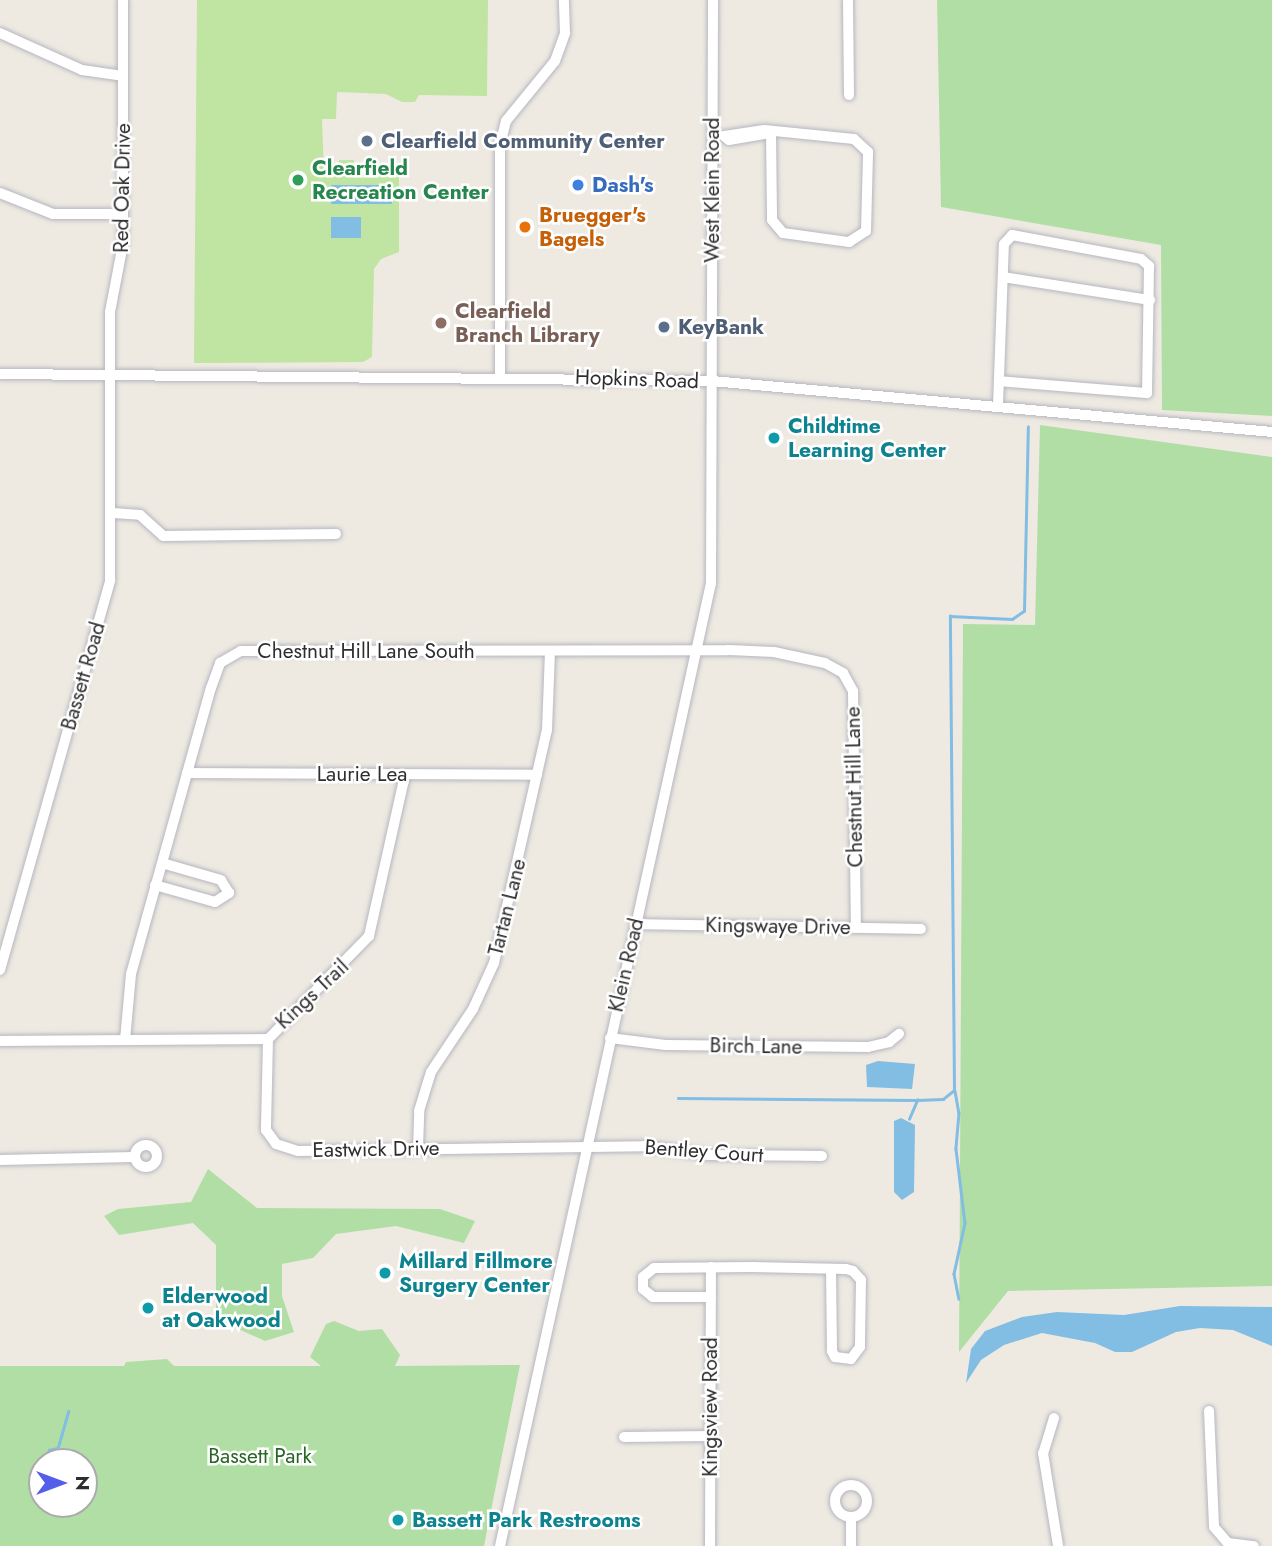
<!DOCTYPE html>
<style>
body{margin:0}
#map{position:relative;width:1272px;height:1546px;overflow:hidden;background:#eeeae2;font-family:Jost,sans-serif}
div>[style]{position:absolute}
.green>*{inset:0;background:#b1dea5}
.pitch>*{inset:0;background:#c0e4a2}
.water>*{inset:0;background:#82bde3}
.stream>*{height:2.5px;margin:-1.25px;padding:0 1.25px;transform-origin:1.25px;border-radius:1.25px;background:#82bde3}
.roads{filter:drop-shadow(0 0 2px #b6b6c0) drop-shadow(0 0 2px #b6b6c0)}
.minor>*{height:10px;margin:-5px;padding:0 5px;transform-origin:5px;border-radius:5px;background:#fff}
.minor>.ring{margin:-5px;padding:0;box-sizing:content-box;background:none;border:10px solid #fff;border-radius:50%}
.dots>*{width:19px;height:19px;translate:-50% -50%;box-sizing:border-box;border:4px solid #fff;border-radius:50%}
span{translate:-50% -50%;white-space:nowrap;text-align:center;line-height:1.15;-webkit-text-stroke:5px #fff;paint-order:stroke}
.service-label{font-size:21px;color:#4e5e75;font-weight:700}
.left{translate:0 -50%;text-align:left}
.leisure-label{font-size:21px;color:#27864d;font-weight:700}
.shop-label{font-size:21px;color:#366cbe;font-weight:700}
.street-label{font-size:21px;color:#2e2e2e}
.food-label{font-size:21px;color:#c56008;font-weight:700}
.education-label{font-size:21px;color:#785e54;font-weight:700}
.culture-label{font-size:21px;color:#0d838f;font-weight:700}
.park-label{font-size:21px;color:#296524}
.north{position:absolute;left:28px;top:1448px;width:70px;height:70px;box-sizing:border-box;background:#fff;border:2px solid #ababab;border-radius:50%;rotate:90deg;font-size:19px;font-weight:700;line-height:28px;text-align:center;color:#2e2e2e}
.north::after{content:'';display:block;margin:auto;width:24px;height:32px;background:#555ee8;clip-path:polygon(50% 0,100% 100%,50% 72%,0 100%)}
</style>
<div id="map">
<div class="green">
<div style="clip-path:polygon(937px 0,1272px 0,1272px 416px,1162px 410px,1161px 245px,941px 207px)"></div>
<div style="clip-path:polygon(1040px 425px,1272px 457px,1272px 1286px,1008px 1291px,959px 1352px,963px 624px,1035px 625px)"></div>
<div style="clip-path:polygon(208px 1169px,257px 1208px,440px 1209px,475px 1221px,464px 1243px,396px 1226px,336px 1234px,313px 1258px,282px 1264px,282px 1296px,294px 1332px,265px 1341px,216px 1319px,216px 1245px,193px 1223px,119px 1235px,104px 1216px,118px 1209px,191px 1202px)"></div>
<div style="clip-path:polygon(evenodd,334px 1321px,359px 1331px,382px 1329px,400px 1355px,395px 1366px,520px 1365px,484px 1546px,0 1546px,0 1366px,124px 1366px,126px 1362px,167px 1359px,174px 1366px,321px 1366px,310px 1357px,326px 1324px,334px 1321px,42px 1462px,84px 1462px,84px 1504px,42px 1504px,42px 1462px)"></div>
</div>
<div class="pitch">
<div style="clip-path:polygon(197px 0,488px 0,487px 96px,419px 95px,415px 102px,402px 102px,386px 94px,337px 92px,336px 119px,322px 119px,324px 174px,339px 174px,339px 160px,354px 160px,354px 175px,399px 175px,399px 252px,381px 259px,374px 269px,372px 357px,363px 362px,194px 363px)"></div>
</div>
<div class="water">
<div style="clip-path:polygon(331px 185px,392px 185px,392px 204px,331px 204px)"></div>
<div style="clip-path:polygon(331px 217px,361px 217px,361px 238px,331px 238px)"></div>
<div style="clip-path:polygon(878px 1061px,915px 1064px,912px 1089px,867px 1087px,866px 1065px)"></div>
<div style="clip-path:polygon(901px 1118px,915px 1125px,914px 1192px,902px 1200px,894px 1192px,894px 1121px)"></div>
<div style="clip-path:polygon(1180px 1306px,1272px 1307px,1272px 1346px,1233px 1330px,1200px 1328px,1176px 1332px,1132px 1352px,1115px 1352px,1095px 1343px,1042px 1333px,1004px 1345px,981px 1360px,966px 1383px,971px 1349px,985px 1331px,1022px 1317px,1057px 1312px,1124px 1315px)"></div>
<div style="clip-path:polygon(58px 1447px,67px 1462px,46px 1462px,48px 1449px)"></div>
</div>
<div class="stream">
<div style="left:955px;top:1091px;width:22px;rotate:80deg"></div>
<div style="left:959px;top:1113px;width:36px;rotate:95deg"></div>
<div style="left:956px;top:1149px;width:75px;rotate:83.1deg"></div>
<div style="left:965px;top:1223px;width:52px;rotate:102.2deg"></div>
<div style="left:954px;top:1274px;width:25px;rotate:79deg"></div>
<div style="left:678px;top:1098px;width:239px;rotate:0.5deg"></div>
<div style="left:917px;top:1100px;width:26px;rotate:-2deg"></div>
<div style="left:943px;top:1099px;width:14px;rotate:-39deg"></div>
<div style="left:954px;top:1090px;width:474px;rotate:-90.5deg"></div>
<div style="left:950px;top:616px;width:62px;rotate:2.8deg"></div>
<div style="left:1012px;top:619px;width:14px;rotate:-34deg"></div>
<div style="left:1024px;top:611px;width:184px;rotate:-88.8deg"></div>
<div style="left:909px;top:1119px;width:21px;rotate:-67deg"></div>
<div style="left:58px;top:1447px;width:37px;rotate:-74deg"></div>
</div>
<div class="roads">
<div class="minor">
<div style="left:848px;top:0;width:95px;rotate:89.4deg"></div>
<div style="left:0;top:33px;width:90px;rotate:24.3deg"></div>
<div style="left:82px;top:70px;width:41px;rotate:8.3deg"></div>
<div style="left:771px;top:133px;width:87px;rotate:89.3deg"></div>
<div style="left:772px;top:220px;width:17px;rotate:50deg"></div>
<div style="left:783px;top:233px;width:67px;rotate:7.8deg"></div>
<div style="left:849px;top:242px;width:20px;rotate:-33deg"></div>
<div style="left:866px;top:231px;width:79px;rotate:-88.5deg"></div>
<div style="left:868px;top:152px;width:19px;rotate:-137deg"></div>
<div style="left:854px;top:139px;width:90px;rotate:-174.3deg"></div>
<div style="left:764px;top:130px;width:40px;rotate:171.5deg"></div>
<div style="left:724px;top:136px;width:6px;rotate:39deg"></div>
<div style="left:729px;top:140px;width:43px;rotate:-9.5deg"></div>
<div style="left:0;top:193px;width:57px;rotate:21.6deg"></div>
<div style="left:53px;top:214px;width:70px"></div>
<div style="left:1003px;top:277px;width:149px;rotate:8.9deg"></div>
<div style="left:0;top:374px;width:712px;rotate:0.56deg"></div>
<div style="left:712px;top:381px;width:562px;rotate:5.2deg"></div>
<div style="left:500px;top:376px;width:231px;rotate:-90deg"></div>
<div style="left:500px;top:145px;width:25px;rotate:-76deg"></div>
<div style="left:506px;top:121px;width:77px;rotate:-50.8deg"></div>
<div style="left:555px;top:61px;width:30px;rotate:-70deg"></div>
<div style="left:565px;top:33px;width:33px;rotate:-92deg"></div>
<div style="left:998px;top:405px;width:161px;rotate:-87.9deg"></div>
<div style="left:1004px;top:244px;width:12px;rotate:-48deg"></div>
<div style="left:1012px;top:235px;width:131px;rotate:10.5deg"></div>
<div style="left:1141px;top:259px;width:11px;rotate:41deg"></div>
<div style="left:1149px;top:266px;width:127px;rotate:90.9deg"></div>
<div style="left:1147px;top:393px;width:148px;rotate:-175.4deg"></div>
<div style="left:113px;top:513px;width:27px;rotate:4deg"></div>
<div style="left:140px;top:515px;width:31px;rotate:42deg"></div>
<div style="left:163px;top:536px;width:173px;rotate:-0.7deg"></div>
<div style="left:187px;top:773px;width:350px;rotate:0.3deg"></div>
<div style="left:405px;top:775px;width:165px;rotate:102.6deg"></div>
<div style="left:369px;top:936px;width:144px;rotate:134.4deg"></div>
<div style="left:268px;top:1039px;width:91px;rotate:91.3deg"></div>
<div style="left:266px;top:1130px;width:17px;rotate:54deg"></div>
<div style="left:276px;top:1144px;width:23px;rotate:18deg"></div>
<div style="left:298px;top:1151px;width:346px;rotate:-0.8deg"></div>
<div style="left:644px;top:1146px;width:65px;rotate:8deg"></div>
<div style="left:708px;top:1155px;width:114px;rotate:0.5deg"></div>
<div style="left:155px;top:885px;width:62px;rotate:15.8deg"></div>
<div style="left:215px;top:902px;width:17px;rotate:-33deg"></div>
<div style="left:229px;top:893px;width:15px;rotate:-122deg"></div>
<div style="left:221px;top:880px;width:61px;rotate:-163.9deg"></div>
<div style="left:635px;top:924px;width:286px;rotate:1deg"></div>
<div style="left:0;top:970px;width:405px;rotate:-74.2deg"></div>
<div style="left:110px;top:580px;width:268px;rotate:-90deg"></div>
<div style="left:110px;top:312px;width:69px;rotate:-79.2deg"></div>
<div style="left:123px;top:244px;width:244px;rotate:-90deg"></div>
<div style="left:610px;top:1038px;width:56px;rotate:7.1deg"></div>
<div style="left:666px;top:1045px;width:202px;rotate:0.6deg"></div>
<div style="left:868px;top:1047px;width:22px;rotate:-13deg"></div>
<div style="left:889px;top:1042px;width:13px;rotate:-39deg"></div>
<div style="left:125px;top:1040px;width:66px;rotate:-84.8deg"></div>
<div style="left:131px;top:974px;width:297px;rotate:-74.4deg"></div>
<div style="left:211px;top:688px;width:27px;rotate:-70deg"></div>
<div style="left:220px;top:663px;width:24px;rotate:-30deg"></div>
<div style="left:241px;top:651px;width:487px;rotate:-0.1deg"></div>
<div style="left:728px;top:650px;width:46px;rotate:2.5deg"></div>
<div style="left:774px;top:652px;width:52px;rotate:12.2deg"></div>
<div style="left:825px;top:663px;width:21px;rotate:29deg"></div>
<div style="left:843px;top:673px;width:21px;rotate:61deg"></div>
<div style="left:853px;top:691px;width:237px;rotate:89.3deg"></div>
<div style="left:0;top:1041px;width:268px;rotate:-0.4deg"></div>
<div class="ring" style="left:135px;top:1145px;width:12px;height:12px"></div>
<div style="left:418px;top:1148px;width:37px;rotate:-88deg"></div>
<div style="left:419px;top:1111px;width:41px;rotate:-72.9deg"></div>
<div style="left:431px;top:1072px;width:76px;rotate:-56.3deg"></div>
<div style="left:473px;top:1009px;width:51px;rotate:-65.5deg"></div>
<div style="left:494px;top:963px;width:239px;rotate:-77.2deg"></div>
<div style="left:547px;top:730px;width:79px;rotate:-87.8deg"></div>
<div style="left:0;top:1160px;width:134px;rotate:-1.3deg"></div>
<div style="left:711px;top:1297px;width:58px;rotate:180deg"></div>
<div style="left:653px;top:1297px;width:13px;rotate:-141deg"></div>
<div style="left:643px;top:1289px;width:12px;rotate:-90deg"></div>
<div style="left:643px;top:1277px;width:14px;rotate:-39deg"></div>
<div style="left:654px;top:1268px;width:97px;rotate:-0.6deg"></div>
<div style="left:751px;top:1267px;width:95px;rotate:1.2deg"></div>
<div style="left:846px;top:1269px;width:7px;rotate:16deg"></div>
<div style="left:853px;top:1271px;width:12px;rotate:48deg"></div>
<div style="left:861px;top:1280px;width:67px;rotate:90.9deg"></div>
<div style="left:860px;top:1347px;width:15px;rotate:127deg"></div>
<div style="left:851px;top:1359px;width:16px;rotate:-173deg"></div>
<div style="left:835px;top:1357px;width:7px;rotate:-117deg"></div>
<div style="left:832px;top:1351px;width:82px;rotate:-90.7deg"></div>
<div style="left:1209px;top:1411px;width:116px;rotate:87.5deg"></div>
<div style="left:1214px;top:1527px;width:21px;rotate:49deg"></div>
<div style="left:1228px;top:1543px;width:26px;rotate:7deg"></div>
<div style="left:1054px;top:1418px;width:37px;rotate:107deg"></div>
<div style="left:1043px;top:1453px;width:94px;rotate:80.8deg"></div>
<div style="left:624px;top:1437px;width:86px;rotate:-0.7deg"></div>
<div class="ring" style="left:835px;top:1485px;width:22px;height:22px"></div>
<div style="left:500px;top:1546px;width:986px;rotate:-77.64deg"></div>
<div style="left:711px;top:583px;width:583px;rotate:-89.8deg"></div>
<div style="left:710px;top:1546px;width:279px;rotate:-89.8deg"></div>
<div style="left:851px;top:1546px;width:29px;rotate:-90deg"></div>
</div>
</div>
<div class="dots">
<div style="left:367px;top:141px;background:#5c6f8a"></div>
<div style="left:298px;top:180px;background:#2e9e5b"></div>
<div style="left:578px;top:185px;background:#3f7fe0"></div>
<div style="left:525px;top:227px;background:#e8710a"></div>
<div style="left:441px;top:323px;background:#8d6e63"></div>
<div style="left:664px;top:327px;background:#5c6f8a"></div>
<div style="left:774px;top:438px;background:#0f9aa8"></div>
<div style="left:385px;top:1273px;background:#0f9aa8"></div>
<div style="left:148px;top:1308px;background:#0f9aa8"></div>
<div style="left:398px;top:1520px;background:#0f9aa8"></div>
</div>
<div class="service-label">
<span class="left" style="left:381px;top:141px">Clearfield Community Center</span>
<span class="left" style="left:678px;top:327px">KeyBank</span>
</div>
<div class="leisure-label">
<span class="left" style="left:312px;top:180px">Clearfield<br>Recreation Center</span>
</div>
<div class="shop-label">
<span class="left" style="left:592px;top:185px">Dash's</span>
</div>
<div class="street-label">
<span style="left:122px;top:188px;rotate:-89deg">Red Oak Drive</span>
<span style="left:712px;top:190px;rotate:-90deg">West Klein Road</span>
<span style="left:637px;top:379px;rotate:2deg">Hopkins Road</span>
<span style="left:366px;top:651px">Chestnut Hill Lane South</span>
<span style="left:83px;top:676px;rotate:-74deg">Bassett Road</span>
<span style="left:362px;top:774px">Laurie Lea</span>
<span style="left:854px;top:787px;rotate:-91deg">Chestnut Hill Lane</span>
<span style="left:507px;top:907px;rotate:-76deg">Tartan Lane</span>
<span style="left:778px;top:926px;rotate:1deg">Kingswaye Drive</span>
<span style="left:626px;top:965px;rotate:-77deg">Klein Road</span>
<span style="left:312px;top:994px;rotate:-43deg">Kings Trail</span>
<span style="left:756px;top:1046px;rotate:1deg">Birch Lane</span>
<span style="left:376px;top:1149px;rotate:-1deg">Eastwick Drive</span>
<span style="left:704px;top:1151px;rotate:4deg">Bentley Court</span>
<span style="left:710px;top:1407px;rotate:-90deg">Kingsview Road</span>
</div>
<div class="food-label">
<span class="left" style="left:539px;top:227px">Bruegger's<br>Bagels</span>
</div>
<div class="education-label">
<span class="left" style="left:455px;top:323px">Clearfield<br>Branch Library</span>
</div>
<div class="culture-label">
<span class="left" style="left:788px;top:438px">Childtime<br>Learning Center</span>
<span class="left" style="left:399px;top:1273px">Millard Fillmore<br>Surgery Center</span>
<span class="left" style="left:162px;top:1308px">Elderwood<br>at Oakwood</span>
<span class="left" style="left:412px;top:1520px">Bassett Park Restrooms</span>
</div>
<div class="park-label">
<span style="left:260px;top:1456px">Bassett Park</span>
</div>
<div class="north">N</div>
</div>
